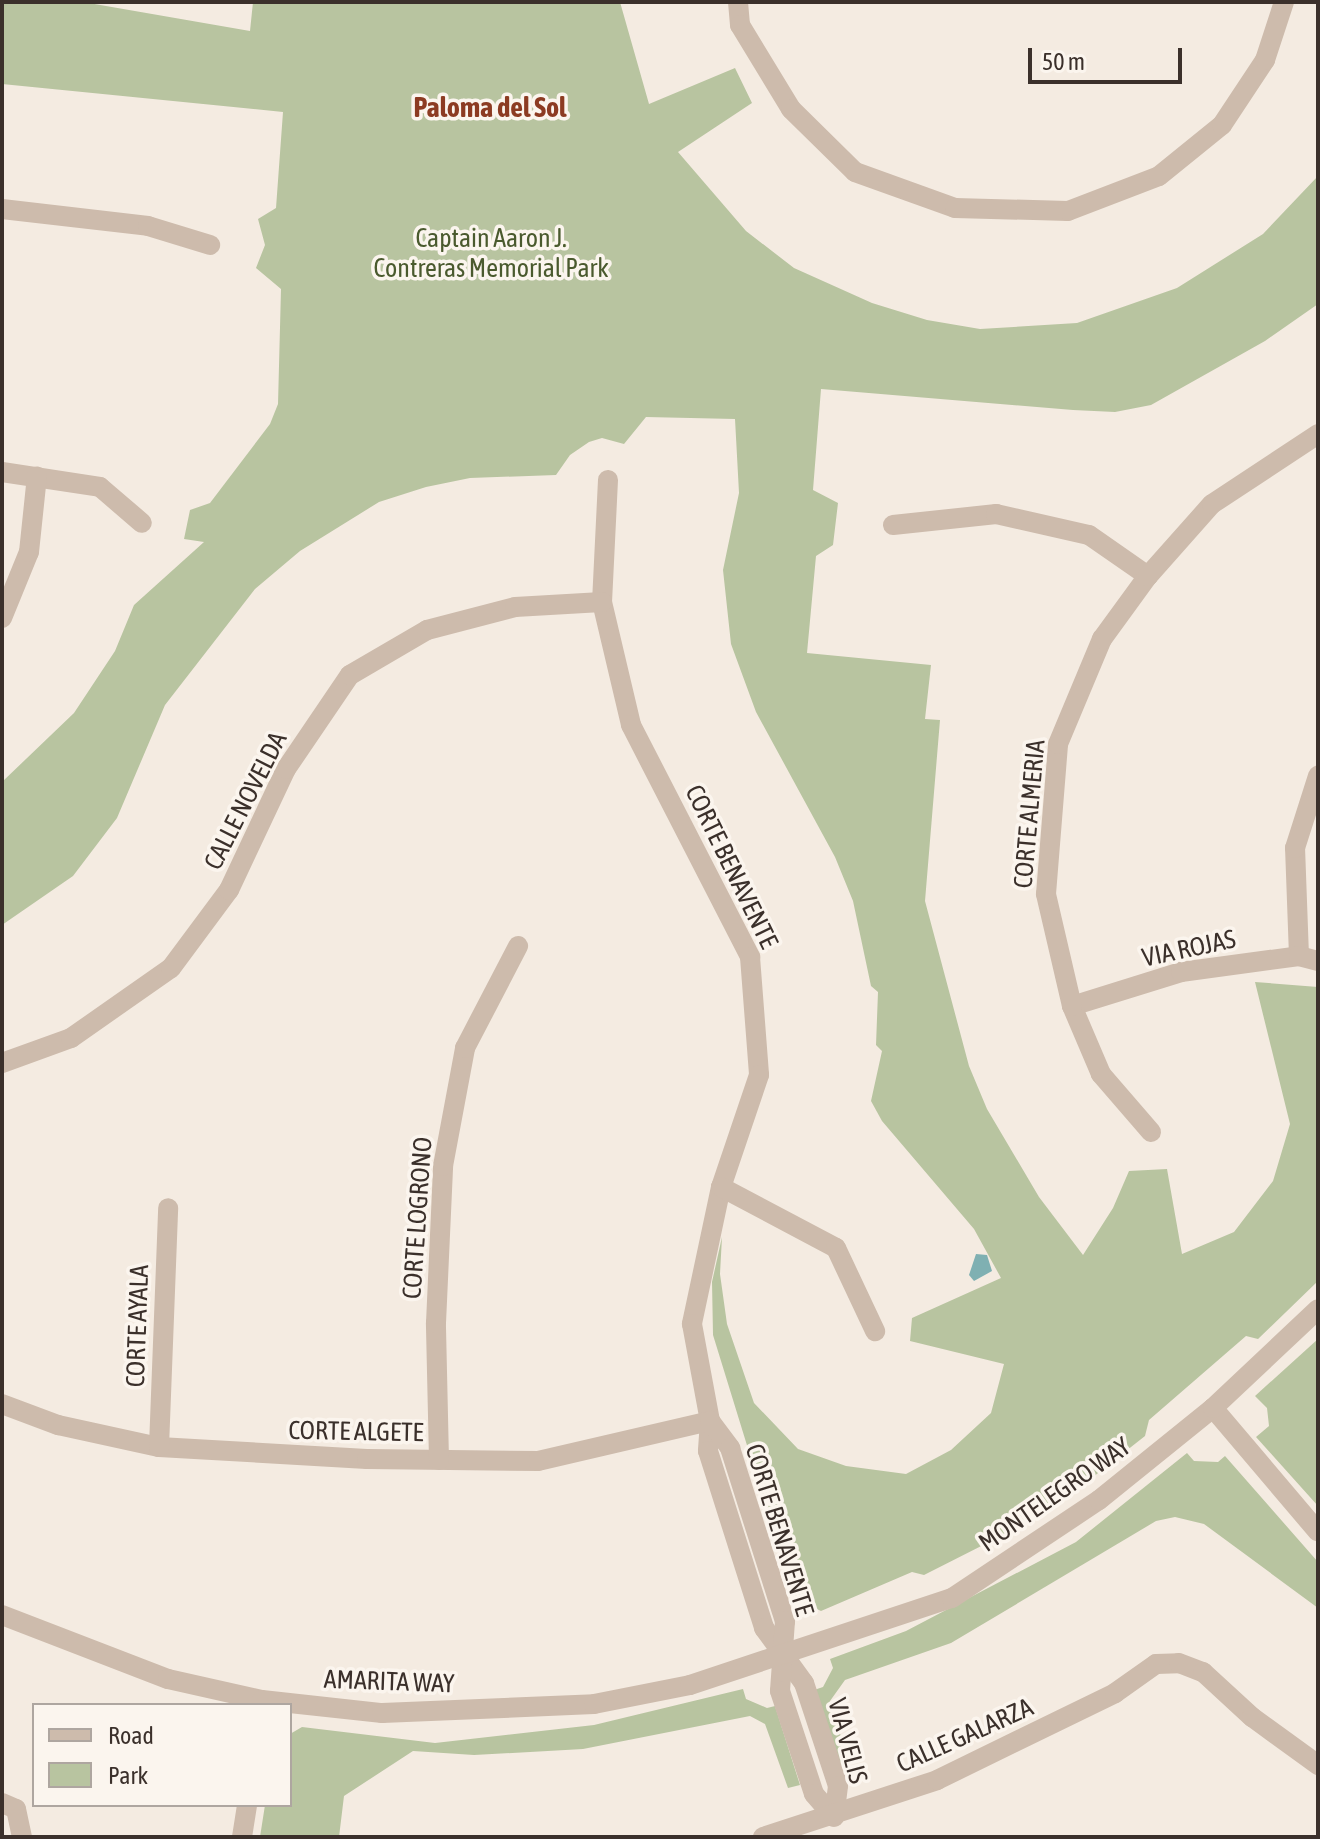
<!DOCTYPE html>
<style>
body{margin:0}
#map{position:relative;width:1320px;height:1839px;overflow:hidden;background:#f4ebe1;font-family:"Asap Condensed",sans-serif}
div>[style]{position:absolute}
.green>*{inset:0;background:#b8c4a0}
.water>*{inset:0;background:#7fb0b2}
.minor>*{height:20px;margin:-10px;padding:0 10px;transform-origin:10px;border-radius:10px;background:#cdbbac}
.tertiary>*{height:20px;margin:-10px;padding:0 10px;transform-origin:10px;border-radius:10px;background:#cdbbac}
span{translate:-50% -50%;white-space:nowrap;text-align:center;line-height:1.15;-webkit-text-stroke:7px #fbf5ee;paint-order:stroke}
.park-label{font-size:26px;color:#4a5a2e}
.street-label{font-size:26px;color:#3b302b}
.neighbourhood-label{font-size:28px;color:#8c3b22;font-weight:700}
.frame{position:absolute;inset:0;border:4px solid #3b302b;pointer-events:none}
.legend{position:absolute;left:32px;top:1703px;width:260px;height:104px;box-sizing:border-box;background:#fbf5ee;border:2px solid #aea6a0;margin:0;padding:10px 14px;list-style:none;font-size:24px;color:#3b302b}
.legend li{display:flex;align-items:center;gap:16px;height:40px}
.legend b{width:40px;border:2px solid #aea6a0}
.scale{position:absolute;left:1028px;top:48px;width:154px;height:36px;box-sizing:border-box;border:4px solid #3b302b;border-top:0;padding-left:10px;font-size:24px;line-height:28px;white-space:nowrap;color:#3b302b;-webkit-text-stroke:6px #fbf5ee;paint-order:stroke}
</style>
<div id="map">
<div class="green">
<div style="clip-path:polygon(2px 2px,83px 2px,250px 31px,253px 2px,620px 2px,649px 104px,735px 68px,752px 103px,678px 152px,746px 231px,794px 268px,872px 303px,927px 320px,980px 329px,1077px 323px,1177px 288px,1263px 234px,1318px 176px,1318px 304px,1265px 341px,1151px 405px,1115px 412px,1073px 410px,821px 389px,813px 490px,838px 503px,833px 545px,816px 556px,807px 653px,931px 665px,925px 719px,940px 720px,925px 901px,969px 1066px,987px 1109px,1039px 1197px,1083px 1255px,1113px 1208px,1129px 1171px,1167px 1169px,1182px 1254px,1234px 1232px,1273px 1181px,1290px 1124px,1255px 982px,1318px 987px,1318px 1281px,1258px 1339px,1246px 1336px,1149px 1420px,1145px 1436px,1093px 1477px,1003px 1535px,924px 1575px,912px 1572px,821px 1611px,794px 1598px,713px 1335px,712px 1282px,722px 1237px,720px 1274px,727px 1324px,754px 1403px,798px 1449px,846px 1466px,906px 1474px,951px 1450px,991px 1413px,1004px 1364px,910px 1341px,912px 1318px,1001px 1278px,974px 1229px,882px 1121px,871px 1101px,882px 1051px,876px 1045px,878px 992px,871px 986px,853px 901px,835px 857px,756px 712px,731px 644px,723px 570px,739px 493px,735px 419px,646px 417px,624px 444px,602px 438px,589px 442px,570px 455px,556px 475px,470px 478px,426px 487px,379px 502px,300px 551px,255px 589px,165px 705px,117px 818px,73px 876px,2px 925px,2px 782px,74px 713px,115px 651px,134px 605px,204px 542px,184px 539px,190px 510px,210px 503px,270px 424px,278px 404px,281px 289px,256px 268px,265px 245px,258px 219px,276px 208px,283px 112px,2px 84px)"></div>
<div style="clip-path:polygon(1318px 1339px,1318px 1506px,1256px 1437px,1269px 1426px,1267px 1408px,1255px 1396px)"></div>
<div style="clip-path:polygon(1187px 1453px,1194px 1461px,1218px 1462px,1225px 1456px,1318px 1562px,1318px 1608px,1204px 1524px,1175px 1517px,1156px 1521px,951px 1643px,845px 1680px,830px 1701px,851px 1769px,843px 1772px,814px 1690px,823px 1687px,833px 1668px,830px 1659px,906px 1631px,1076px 1542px)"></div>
<div style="clip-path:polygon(743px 1689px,746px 1699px,767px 1708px,775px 1706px,800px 1785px,788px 1788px,765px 1724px,750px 1716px,583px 1749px,474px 1755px,413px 1751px,344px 1796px,339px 1837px,260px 1837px,265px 1805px,290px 1805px,290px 1734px,302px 1727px,435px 1743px,594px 1725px)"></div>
</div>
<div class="water">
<div style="clip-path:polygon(976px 1254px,987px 1255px,992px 1271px,974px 1281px,969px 1275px)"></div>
</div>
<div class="minor">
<div style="left:738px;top:2px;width:23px;rotate:85deg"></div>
<div style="left:740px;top:25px;width:98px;rotate:58.7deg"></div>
<div style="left:791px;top:109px;width:90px;rotate:44.5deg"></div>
<div style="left:855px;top:172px;width:106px;rotate:19.8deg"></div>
<div style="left:955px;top:208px;width:113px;rotate:1.5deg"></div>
<div style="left:1068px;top:211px;width:97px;rotate:-21deg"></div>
<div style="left:1159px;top:176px;width:81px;rotate:-39deg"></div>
<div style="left:1222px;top:125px;width:78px;rotate:-56.5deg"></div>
<div style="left:1265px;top:60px;width:61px;rotate:-71.9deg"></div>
<div style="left:2px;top:209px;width:147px;rotate:6.6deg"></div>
<div style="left:148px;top:226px;width:65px;rotate:17deg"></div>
<div style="left:2px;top:472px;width:99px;rotate:8.7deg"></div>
<div style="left:100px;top:487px;width:55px;rotate:40.6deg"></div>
<div style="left:608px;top:480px;width:122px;rotate:92.8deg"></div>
<div style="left:602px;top:602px;width:126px;rotate:76.7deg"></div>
<div style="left:631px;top:725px;width:261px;rotate:62.8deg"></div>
<div style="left:750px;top:957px;width:118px;rotate:85.6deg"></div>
<div style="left:759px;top:1075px;width:118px;rotate:108.7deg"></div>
<div style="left:721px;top:1187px;width:140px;rotate:102deg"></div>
<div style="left:692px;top:1324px;width:99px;rotate:79.5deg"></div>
<div style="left:710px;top:1421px;width:30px;rotate:94deg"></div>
<div style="left:708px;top:1451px;width:186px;rotate:72.4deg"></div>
<div style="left:764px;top:1628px;width:68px;rotate:54deg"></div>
<div style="left:804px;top:1683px;width:108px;rotate:71.7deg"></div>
<div style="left:838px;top:1786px;width:31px;rotate:97deg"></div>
<div style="left:893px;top:525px;width:104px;rotate:-6.1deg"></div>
<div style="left:996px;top:514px;width:95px;rotate:12.7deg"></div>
<div style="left:1089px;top:535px;width:72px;rotate:34.8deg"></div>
<div style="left:2px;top:618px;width:71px;rotate:-67.8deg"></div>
<div style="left:29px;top:552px;width:76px;rotate:-84deg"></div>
<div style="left:1299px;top:956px;width:108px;rotate:-92.1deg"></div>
<div style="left:1295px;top:848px;width:76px;rotate:-72.3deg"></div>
<div style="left:1072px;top:1006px;width:114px;rotate:-17.3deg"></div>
<div style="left:1181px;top:972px;width:119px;rotate:-7.7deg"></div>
<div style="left:1299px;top:956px;width:20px;rotate:15deg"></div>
<div style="left:2px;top:1063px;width:73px;rotate:-19.9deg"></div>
<div style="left:71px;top:1038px;width:122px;rotate:-35deg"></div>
<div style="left:171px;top:968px;width:97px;rotate:-53.4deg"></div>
<div style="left:229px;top:890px;width:134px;rotate:-64.8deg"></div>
<div style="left:286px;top:769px;width:114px;rotate:-55.8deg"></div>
<div style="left:350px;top:675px;width:89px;rotate:-30.3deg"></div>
<div style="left:427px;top:630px;width:91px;rotate:-14.6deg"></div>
<div style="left:515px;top:607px;width:87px;rotate:-3.3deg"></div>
<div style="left:1151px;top:1132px;width:77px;rotate:-130.8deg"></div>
<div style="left:1101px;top:1074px;width:74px;rotate:-113.1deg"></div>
<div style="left:1072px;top:1006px;width:115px;rotate:-103.1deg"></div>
<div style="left:1046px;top:894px;width:150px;rotate:-85.4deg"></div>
<div style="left:1058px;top:744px;width:114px;rotate:-67.3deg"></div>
<div style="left:1102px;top:639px;width:78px;rotate:-53.9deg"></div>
<div style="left:1148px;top:576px;width:96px;rotate:-48.4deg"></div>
<div style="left:1212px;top:504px;width:127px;rotate:-33.4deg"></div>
<div style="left:721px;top:1187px;width:130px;rotate:27.9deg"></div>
<div style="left:836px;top:1248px;width:92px;rotate:64.8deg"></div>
<div style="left:2px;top:1404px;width:60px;rotate:20.6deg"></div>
<div style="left:58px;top:1425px;width:103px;rotate:12.3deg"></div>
<div style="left:159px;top:1447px;width:208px;rotate:3.3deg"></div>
<div style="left:367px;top:1459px;width:171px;rotate:0.7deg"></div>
<div style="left:538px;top:1461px;width:177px;rotate:-13.1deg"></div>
<div style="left:710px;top:1421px;width:34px;rotate:53deg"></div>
<div style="left:730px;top:1448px;width:182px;rotate:72.4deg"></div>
<div style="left:785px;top:1621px;width:70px;rotate:94.1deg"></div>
<div style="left:780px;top:1691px;width:108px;rotate:71.7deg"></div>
<div style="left:814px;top:1794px;width:30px;rotate:49deg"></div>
<div style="left:159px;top:1447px;width:239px;rotate:-87.8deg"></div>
<div style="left:439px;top:1460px;width:137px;rotate:-91.3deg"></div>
<div style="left:436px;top:1323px;width:157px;rotate:-87.4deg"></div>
<div style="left:443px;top:1166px;width:120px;rotate:-79.4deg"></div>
<div style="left:465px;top:1048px;width:115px;rotate:-62.5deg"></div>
<div style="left:2px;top:1803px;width:15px;rotate:23deg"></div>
<div style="left:16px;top:1809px;width:29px;rotate:78deg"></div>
<div style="left:763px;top:1837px;width:183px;rotate:-18.1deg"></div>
<div style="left:937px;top:1780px;width:198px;rotate:-26deg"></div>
<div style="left:1115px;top:1693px;width:50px;rotate:-35.3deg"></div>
<div style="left:1156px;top:1664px;width:23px;rotate:-2deg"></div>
<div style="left:1179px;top:1663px;width:26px;rotate:21deg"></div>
<div style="left:1203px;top:1672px;width:67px;rotate:42.6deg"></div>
<div style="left:1252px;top:1717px;width:82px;rotate:36deg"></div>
</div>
<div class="tertiary">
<div style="left:1213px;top:1408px;width:162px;rotate:49.7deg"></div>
<div style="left:2px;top:1615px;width:178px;rotate:21.1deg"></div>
<div style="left:168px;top:1679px;width:96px;rotate:12.6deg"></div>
<div style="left:262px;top:1700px;width:121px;rotate:6.2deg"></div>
<div style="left:382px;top:1713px;width:212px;rotate:-2.4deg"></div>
<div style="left:594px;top:1704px;width:98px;rotate:-11.2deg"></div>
<div style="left:690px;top:1685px;width:276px;rotate:-18.4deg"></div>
<div style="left:952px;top:1598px;width:177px;rotate:-33.7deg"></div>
<div style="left:1099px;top:1500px;width:146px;rotate:-38.9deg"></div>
<div style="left:1213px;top:1408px;width:144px;rotate:-43.3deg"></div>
<div style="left:242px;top:1837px;width:32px;rotate:-81deg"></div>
</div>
<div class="park-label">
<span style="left:491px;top:254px">Captain Aaron J.<br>Contreras Memorial Park</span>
</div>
<div class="street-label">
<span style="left:246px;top:801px;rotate:-63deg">CALLE NOVELDA</span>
<span style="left:1030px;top:814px;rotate:-85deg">CORTE ALMERIA</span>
<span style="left:731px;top:867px;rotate:64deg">CORTE BENAVENTE</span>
<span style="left:1189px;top:949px;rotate:-12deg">VIA ROJAS</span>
<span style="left:418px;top:1218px;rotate:-86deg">CORTE LOGRONO</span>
<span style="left:138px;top:1326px;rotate:-88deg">CORTE AYALA</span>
<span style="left:356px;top:1432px;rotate:1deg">CORTE ALGETE</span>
<span style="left:1055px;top:1495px;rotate:-35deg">MONTELEGRO WAY</span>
<span style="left:779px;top:1530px;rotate:73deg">CORTE BENAVENTE</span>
<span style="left:389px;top:1682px;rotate:2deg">AMARITA WAY</span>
<span style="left:965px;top:1736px;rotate:-24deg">CALLE GALARZA</span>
<span style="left:847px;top:1741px;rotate:75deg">VIA VELIS</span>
</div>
<div class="neighbourhood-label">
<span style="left:490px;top:107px">Paloma del Sol</span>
</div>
<div class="frame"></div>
<ul class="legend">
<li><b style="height:10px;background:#cdbbac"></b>Road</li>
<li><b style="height:22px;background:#b8c4a0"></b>Park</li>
</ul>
<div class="scale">50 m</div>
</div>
